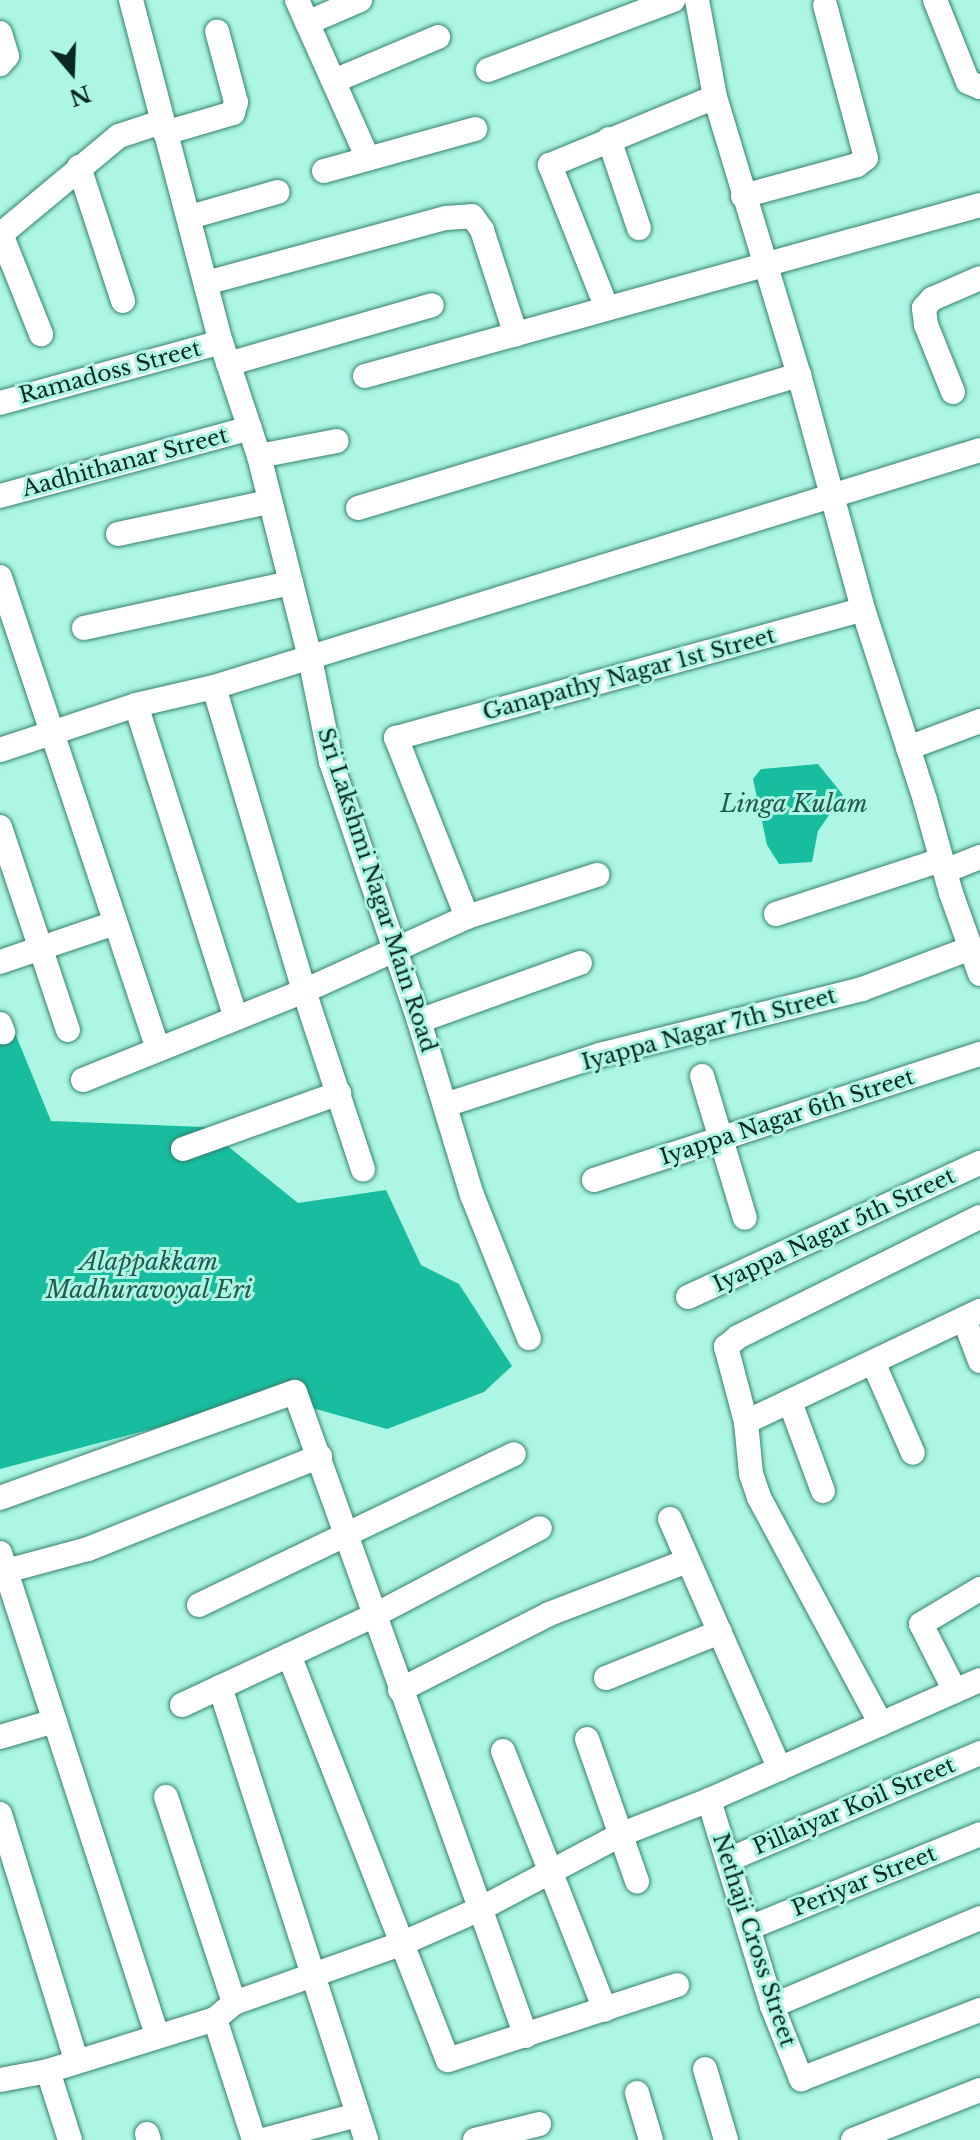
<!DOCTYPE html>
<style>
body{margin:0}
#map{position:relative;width:980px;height:2140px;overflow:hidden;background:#acf6e3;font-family:"Libre Baskerville",serif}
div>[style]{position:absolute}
.water>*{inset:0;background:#18bda0}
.roads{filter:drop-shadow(0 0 2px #36806f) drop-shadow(0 0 2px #36806f)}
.minor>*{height:24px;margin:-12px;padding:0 12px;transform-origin:12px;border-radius:12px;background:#fff}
span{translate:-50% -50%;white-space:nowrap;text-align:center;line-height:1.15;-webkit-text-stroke:6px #acf6e3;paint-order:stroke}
.street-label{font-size:22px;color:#082821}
.water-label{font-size:24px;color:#215b4e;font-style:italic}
.north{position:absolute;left:32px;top:32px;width:80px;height:80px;-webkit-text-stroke:6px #acf6e3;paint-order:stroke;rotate:161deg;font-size:22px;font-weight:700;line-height:32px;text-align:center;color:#082821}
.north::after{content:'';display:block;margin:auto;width:28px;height:36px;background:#082821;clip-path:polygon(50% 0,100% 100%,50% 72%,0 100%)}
</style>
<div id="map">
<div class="water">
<div style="clip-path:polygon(818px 764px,843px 795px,818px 831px,812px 862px,779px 864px,767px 845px,753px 779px,761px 769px)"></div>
<div style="clip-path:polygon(15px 1033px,51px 1121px,204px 1127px,298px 1203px,386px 1190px,421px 1265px,459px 1284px,512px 1366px,484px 1392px,387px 1429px,273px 1397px,0 1469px,0 1034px)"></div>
</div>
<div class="roads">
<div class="minor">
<div style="left:131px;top:0;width:354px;rotate:75.3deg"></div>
<div style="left:221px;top:342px;width:120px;rotate:71.6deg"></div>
<div style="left:259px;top:456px;width:208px;rotate:75.8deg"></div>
<div style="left:310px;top:658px;width:106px;rotate:78.6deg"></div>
<div style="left:331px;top:762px;width:274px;rotate:71.2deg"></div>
<div style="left:419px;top:1021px;width:182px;rotate:73.1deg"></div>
<div style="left:472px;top:1195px;width:154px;rotate:68.3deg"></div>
<div style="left:297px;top:0;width:174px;rotate:65.9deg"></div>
<div style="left:697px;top:0;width:99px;rotate:79.5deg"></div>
<div style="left:715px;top:97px;width:290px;rotate:73.2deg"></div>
<div style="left:799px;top:375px;width:243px;rotate:74.7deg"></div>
<div style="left:863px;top:609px;width:201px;rotate:72deg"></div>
<div style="left:925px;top:800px;width:97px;rotate:74.4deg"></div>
<div style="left:951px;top:893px;width:86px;rotate:70.3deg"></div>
<div style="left:935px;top:0;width:88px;rotate:68.1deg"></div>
<div style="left:968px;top:82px;width:13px;rotate:23deg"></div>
<div style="left:307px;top:23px;width:58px;rotate:-23.5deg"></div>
<div style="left:0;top:33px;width:24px;rotate:73deg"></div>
<div style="left:7px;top:56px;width:11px;rotate:131deg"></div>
<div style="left:488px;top:70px;width:198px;rotate:-20.7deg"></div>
<div style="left:334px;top:81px;width:113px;rotate:-22.9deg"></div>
<div style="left:165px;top:133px;width:71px;rotate:-16.4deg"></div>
<div style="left:233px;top:113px;width:11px;rotate:-75deg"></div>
<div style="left:236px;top:102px;width:73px;rotate:-105deg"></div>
<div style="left:609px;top:139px;width:94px;rotate:71.4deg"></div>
<div style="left:79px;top:167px;width:141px;rotate:71.8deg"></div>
<div style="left:324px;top:171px;width:157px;rotate:-15.5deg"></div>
<div style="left:743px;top:196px;width:118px;rotate:-15.2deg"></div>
<div style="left:857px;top:165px;width:11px;rotate:-38deg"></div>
<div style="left:866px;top:158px;width:158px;rotate:-105deg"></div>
<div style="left:190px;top:217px;width:91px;rotate:-15.9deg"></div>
<div style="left:1px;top:234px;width:108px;rotate:68.2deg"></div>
<div style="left:0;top:235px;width:155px;rotate:-39.8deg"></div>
<div style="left:119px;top:136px;width:44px;rotate:-18.4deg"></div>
<div style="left:206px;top:283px;width:249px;rotate:-15.2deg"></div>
<div style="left:446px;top:218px;width:26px;rotate:-4deg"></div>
<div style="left:472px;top:216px;width:17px;rotate:54deg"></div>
<div style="left:482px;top:230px;width:110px;rotate:72.1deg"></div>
<div style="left:606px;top:306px;width:152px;rotate:-111.7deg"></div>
<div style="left:550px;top:165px;width:178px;rotate:-22.4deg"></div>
<div style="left:228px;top:364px;width:212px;rotate:-16.1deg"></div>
<div style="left:365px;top:376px;width:638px;rotate:-15.54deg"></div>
<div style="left:953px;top:392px;width:72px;rotate:-111.9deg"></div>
<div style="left:926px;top:325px;width:17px;rotate:-97deg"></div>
<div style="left:924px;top:308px;width:12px;rotate:-48deg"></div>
<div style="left:932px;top:299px;width:52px;rotate:-23.6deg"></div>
<div style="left:0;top:403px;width:229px;rotate:-15.4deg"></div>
<div style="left:259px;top:456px;width:79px;rotate:-10.9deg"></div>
<div style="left:0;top:496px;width:259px;rotate:-15.2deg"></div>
<div style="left:358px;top:508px;width:461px;rotate:-16.8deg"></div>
<div style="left:118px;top:534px;width:154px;rotate:-12deg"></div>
<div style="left:0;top:577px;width:498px;rotate:71.5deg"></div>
<div style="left:84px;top:628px;width:212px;rotate:-12.3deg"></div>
<div style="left:214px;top:687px;width:317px;rotate:73.5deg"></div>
<div style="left:304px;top:991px;width:188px;rotate:71.7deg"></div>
<div style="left:136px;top:705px;width:329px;rotate:72.3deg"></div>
<div style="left:908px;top:748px;width:77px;rotate:-20.6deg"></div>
<div style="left:0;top:750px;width:143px;rotate:-18.3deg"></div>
<div style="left:136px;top:705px;width:80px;rotate:-13deg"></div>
<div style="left:214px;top:687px;width:802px;rotate:-17.19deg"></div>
<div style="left:0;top:827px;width:214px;rotate:71.5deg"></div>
<div style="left:945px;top:871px;width:38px;rotate:-22deg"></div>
<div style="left:776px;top:914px;width:174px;rotate:-18.1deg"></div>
<div style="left:467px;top:917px;width:193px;rotate:-111.6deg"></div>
<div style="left:396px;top:738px;width:484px;rotate:-15.4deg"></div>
<div style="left:0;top:962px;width:121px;rotate:-18.7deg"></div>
<div style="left:419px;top:1021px;width:171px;rotate:-19.8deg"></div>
<div style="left:0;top:1024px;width:9px;rotate:69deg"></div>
<div style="left:702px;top:1076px;width:148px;rotate:73.2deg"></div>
<div style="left:83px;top:1080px;width:238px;rotate:-21.9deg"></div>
<div style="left:304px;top:991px;width:179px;rotate:-24.4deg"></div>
<div style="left:467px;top:917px;width:137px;rotate:-17.9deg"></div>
<div style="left:445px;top:1105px;width:163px;rotate:-17.9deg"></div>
<div style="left:600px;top:1055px;width:270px;rotate:-14.1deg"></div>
<div style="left:862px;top:989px;width:116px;rotate:-20.6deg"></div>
<div style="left:183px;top:1149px;width:166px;rotate:-19.7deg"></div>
<div style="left:594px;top:1180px;width:406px;rotate:-18.1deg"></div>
<div style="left:688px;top:1297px;width:321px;rotate:-24.7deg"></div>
<div style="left:964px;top:1319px;width:45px;rotate:69.1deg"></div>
<div style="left:873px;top:1362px;width:99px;rotate:66.3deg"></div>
<div style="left:790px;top:1402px;width:95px;rotate:69.7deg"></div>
<div style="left:746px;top:1422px;width:259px;rotate:-25.4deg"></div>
<div style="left:0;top:1498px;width:313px;rotate:-19.8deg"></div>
<div style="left:295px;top:1392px;width:684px;rotate:70.27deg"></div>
<div style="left:670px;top:1519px;width:273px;rotate:66.3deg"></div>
<div style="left:0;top:1553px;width:507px;rotate:71.96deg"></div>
<div style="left:6px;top:1571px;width:85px;rotate:-15deg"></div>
<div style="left:88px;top:1549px;width:250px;rotate:-21.8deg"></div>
<div style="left:199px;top:1605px;width:349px;rotate:-25.6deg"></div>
<div style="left:289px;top:1655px;width:435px;rotate:68.6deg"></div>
<div style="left:448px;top:2060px;width:241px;rotate:-18.1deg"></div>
<div style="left:606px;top:1678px;width:123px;rotate:-22deg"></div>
<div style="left:220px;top:1687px;width:476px;rotate:72.1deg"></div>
<div style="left:400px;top:1690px;width:167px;rotate:-27deg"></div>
<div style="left:549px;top:1614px;width:148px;rotate:-21deg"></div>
<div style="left:955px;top:1691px;width:75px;rotate:-116.9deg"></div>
<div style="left:921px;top:1624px;width:69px;rotate:-30.7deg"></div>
<div style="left:182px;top:1705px;width:215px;rotate:-25deg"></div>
<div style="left:377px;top:1614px;width:184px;rotate:-27.8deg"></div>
<div style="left:881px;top:1724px;width:258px;rotate:-118.3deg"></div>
<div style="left:759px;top:1497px;width:24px;rotate:-109deg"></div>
<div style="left:751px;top:1474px;width:52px;rotate:-95.5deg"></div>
<div style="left:746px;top:1422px;width:78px;rotate:-104.9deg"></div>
<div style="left:726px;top:1347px;width:16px;rotate:-40deg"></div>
<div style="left:738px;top:1337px;width:270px;rotate:-26.4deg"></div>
<div style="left:0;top:1737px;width:57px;rotate:-16.2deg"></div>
<div style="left:587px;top:1739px;width:151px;rotate:70.6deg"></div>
<div style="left:503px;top:1751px;width:278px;rotate:68.5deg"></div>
<div style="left:166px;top:1797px;width:217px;rotate:71.7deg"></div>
<div style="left:709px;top:1800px;width:215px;rotate:73deg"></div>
<div style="left:772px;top:2006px;width:79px;rotate:68.3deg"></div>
<div style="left:801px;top:2079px;width:192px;rotate:-21.1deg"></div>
<div style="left:0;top:1814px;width:257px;rotate:72.8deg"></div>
<div style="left:728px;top:1860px;width:274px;rotate:-23deg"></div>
<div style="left:749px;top:1928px;width:249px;rotate:-22.1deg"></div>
<div style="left:772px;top:2006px;width:226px;rotate:-22.9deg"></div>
<div style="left:215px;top:2019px;width:127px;rotate:72.1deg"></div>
<div style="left:705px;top:2069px;width:74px;rotate:73.5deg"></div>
<div style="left:48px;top:2071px;width:72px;rotate:72.3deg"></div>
<div style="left:0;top:2080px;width:49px;rotate:-10.6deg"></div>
<div style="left:48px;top:2071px;width:175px;rotate:-17.3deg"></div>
<div style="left:215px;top:2019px;width:25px;rotate:-40deg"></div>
<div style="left:234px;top:2003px;width:177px;rotate:-19.5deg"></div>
<div style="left:401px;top:1944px;width:84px;rotate:-23.8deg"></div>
<div style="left:478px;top:1910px;width:163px;rotate:-27.8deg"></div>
<div style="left:622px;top:1834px;width:93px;rotate:-21.3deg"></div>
<div style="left:709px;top:1800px;width:296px;rotate:-23.9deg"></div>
<div style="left:637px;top:2093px;width:49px;rotate:73.4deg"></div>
<div style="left:147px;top:2134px;width:6px;rotate:72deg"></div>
<div style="left:263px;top:2140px;width:97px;rotate:-14.9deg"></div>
<div style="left:475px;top:2140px;width:66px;rotate:-14deg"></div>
<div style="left:853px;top:2140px;width:136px;rotate:-21.5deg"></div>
</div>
</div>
<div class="street-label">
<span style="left:110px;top:372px;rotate:-15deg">Ramadoss Street</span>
<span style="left:125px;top:462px;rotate:-15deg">Aadhithanar Street</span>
<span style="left:629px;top:674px;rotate:-15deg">Ganapathy Nagar 1st Street</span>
<span style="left:377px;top:890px;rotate:72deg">Sri Lakshmi Nagar Main Road</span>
<span style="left:709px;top:1029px;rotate:-15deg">Iyappa Nagar 7th Street</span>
<span style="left:787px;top:1117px;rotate:-18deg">Iyappa Nagar 6th Street</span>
<span style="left:834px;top:1230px;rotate:-25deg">Iyappa Nagar 5th Street</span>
<span style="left:854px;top:1806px;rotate:-23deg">Pillaiyar Koil Street</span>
<span style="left:864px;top:1881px;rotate:-22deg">Periyar Street</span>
<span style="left:754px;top:1940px;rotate:72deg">Nethaji Cross Street</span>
</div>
<div class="water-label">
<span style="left:794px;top:804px">Linga Kulam</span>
<span style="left:149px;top:1276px">Alappakkam<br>Madhuravoyal Eri</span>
</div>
<div class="north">N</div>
</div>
